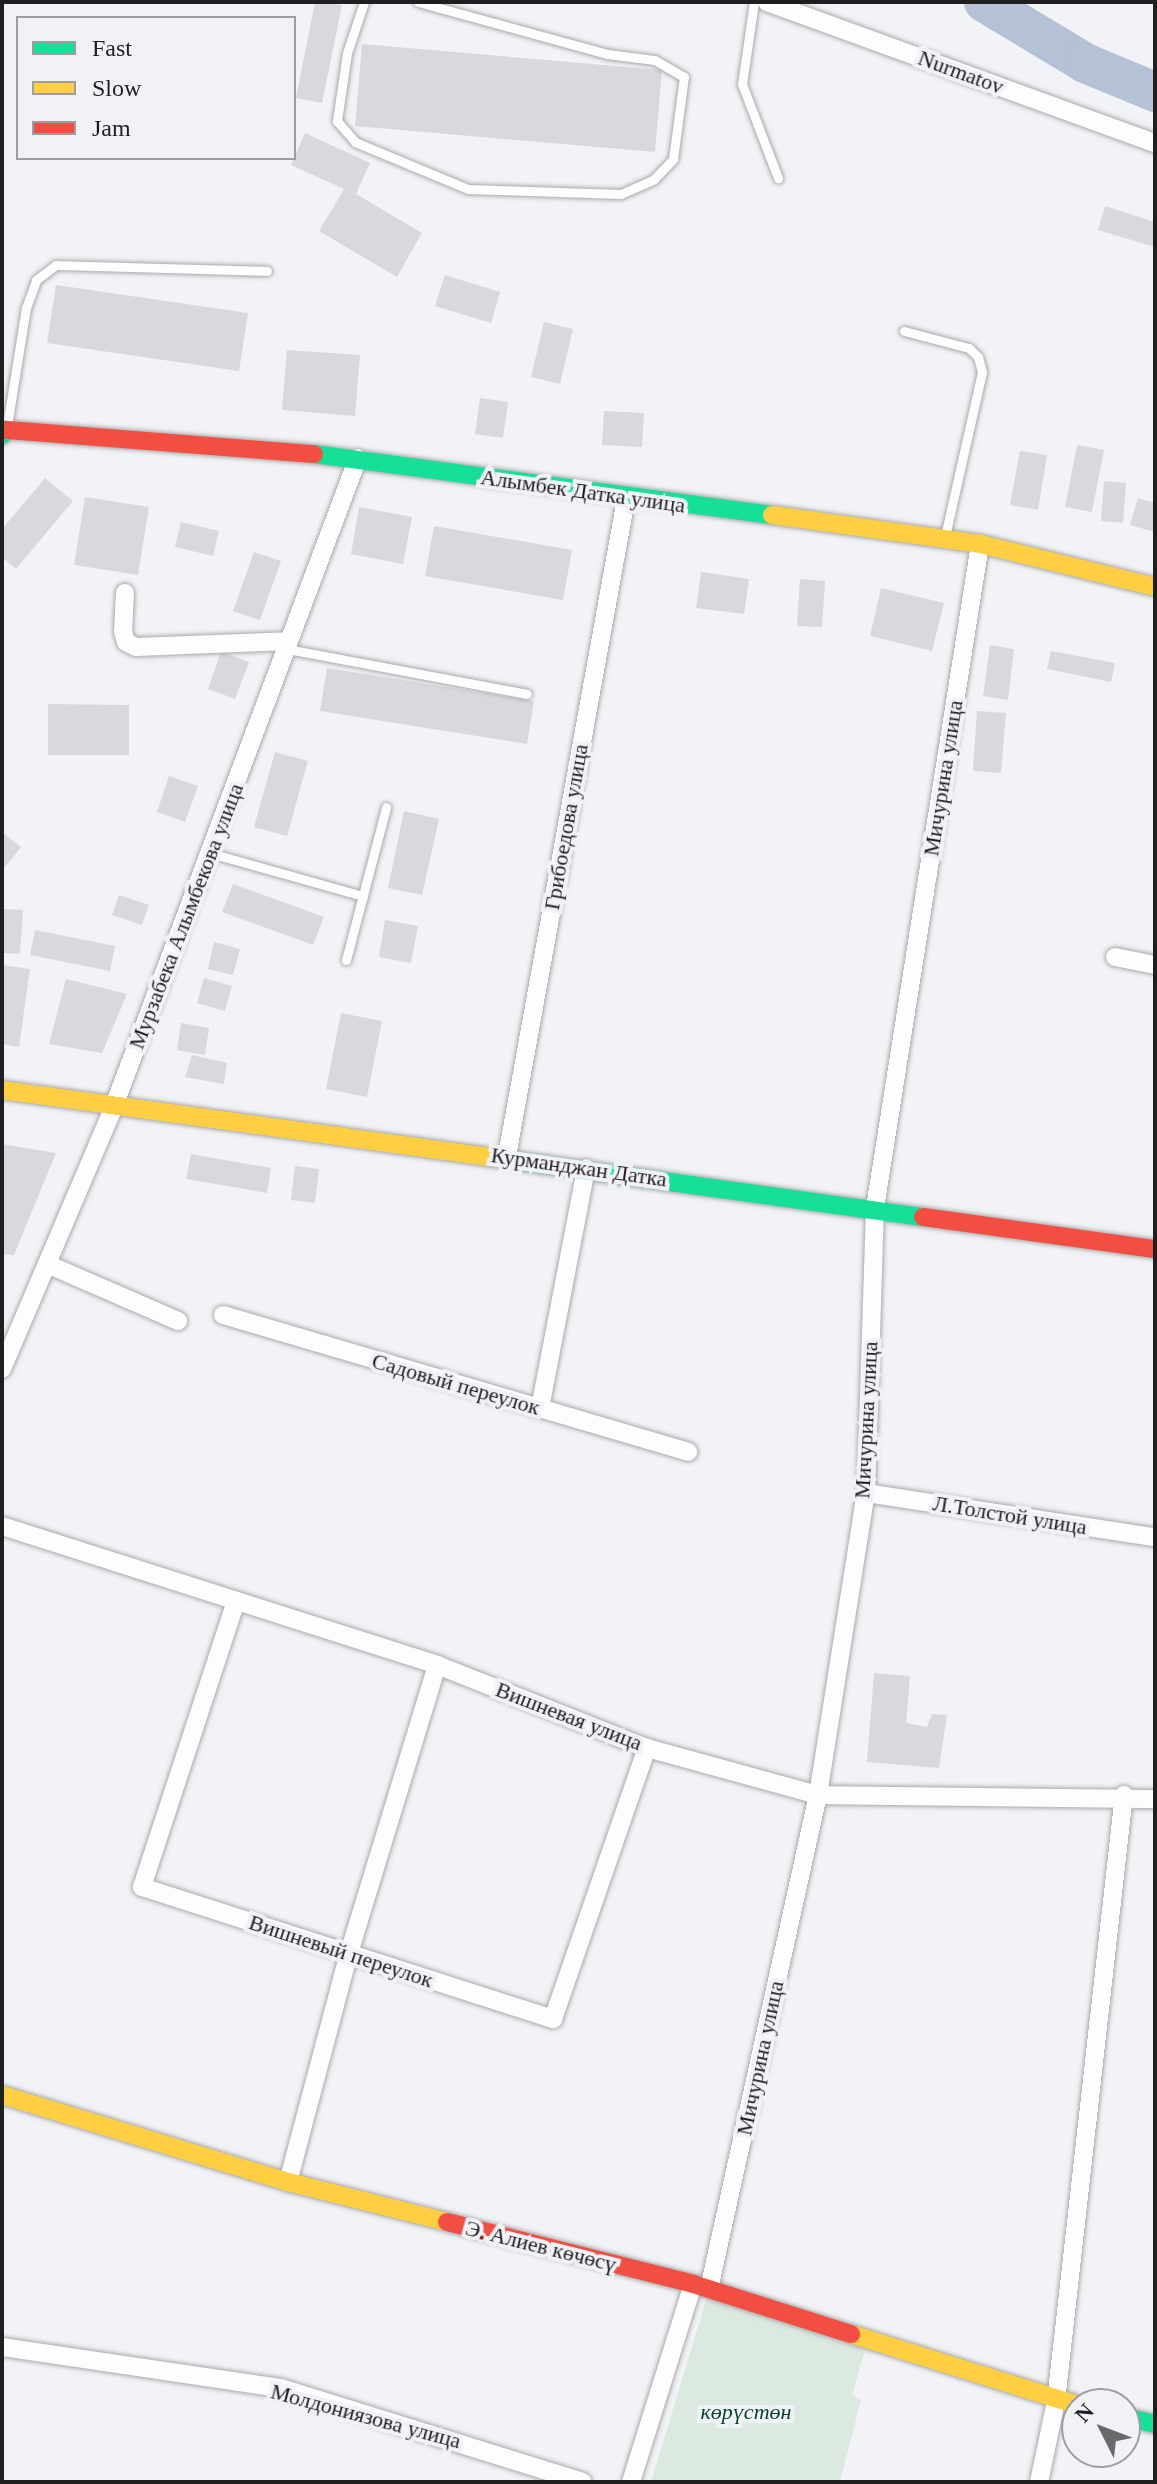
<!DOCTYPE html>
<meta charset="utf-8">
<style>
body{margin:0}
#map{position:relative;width:1157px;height:2484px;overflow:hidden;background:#f2f3f6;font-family:Georgia,serif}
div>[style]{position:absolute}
.green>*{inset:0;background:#dbe9e1}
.river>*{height:40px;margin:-20px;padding:0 20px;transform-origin:20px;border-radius:20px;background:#b4c1d6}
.building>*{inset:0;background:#d8d9dc}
.roads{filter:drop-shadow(0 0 2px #a9aaac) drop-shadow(0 0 2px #a9aaac)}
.lane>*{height:9px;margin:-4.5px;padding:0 4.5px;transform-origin:4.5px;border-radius:4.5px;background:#fdfdfe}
.street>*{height:18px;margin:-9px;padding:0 9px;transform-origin:9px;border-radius:9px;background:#fdfdfe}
.fast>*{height:18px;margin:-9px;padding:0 9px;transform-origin:9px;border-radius:9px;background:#16e098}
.slow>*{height:18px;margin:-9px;padding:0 9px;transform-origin:9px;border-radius:9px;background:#ffcf43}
.jam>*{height:18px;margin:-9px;padding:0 9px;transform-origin:9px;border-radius:9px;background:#f24e42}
span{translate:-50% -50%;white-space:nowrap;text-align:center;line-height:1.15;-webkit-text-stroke:8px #f0f2f8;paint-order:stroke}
.street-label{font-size:22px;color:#1f1f21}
.park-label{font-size:22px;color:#084326;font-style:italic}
.frame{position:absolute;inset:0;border:4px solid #1f1f21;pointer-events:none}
.legend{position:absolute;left:16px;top:16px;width:280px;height:144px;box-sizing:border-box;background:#f0f2f8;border:2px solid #9c9ea2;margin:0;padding:10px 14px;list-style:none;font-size:24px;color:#1f1f21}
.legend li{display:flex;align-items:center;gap:16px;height:40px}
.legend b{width:40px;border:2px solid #9c9ea2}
.north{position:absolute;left:1061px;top:2388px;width:80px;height:80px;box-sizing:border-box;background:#f0f2f8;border:2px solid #9c9ea2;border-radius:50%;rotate:312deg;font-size:22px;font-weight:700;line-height:32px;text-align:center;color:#1f1f21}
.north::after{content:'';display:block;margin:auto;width:28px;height:36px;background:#69696c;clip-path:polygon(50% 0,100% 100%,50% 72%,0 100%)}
</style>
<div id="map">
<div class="green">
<div style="clip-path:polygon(707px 2297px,865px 2350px,852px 2395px,861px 2400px,840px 2482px,651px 2482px)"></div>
</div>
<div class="river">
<div style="left:984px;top:2px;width:118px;rotate:31.1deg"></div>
<div style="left:1085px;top:63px;width:76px;rotate:22.5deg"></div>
</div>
<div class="building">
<div style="clip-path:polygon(315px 2px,342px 5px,322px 103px,296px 98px)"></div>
<div style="clip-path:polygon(362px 44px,662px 70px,655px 152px,355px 126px)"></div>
<div style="clip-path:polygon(305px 133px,370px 163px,356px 194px,422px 233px,397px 277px,319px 231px,344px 189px,291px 165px)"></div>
<div style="clip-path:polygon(1105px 206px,1155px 222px,1155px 247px,1098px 230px)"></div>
<div style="clip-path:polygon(445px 275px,500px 292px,491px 323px,435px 306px)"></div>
<div style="clip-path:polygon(56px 285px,248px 313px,239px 371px,47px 343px)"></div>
<div style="clip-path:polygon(544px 322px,573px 329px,560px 384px,531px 377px)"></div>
<div style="clip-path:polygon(287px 350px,360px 355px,355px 416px,282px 410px)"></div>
<div style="clip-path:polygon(480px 398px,508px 402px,503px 438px,475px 434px)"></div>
<div style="clip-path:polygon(604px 411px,644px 413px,642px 447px,602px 445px)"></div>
<div style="clip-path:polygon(1077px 445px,1104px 450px,1092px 512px,1065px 507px)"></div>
<div style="clip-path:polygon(1020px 451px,1047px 455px,1038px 510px,1010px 505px)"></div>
<div style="clip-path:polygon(45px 478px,73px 501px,16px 569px,2px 557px,2px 529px)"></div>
<div style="clip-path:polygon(1104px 481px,1126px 483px,1123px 523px,1101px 521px)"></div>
<div style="clip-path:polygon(85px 497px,149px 507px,138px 575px,74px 565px)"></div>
<div style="clip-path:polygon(1138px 498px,1155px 503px,1155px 532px,1130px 525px)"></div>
<div style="clip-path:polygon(359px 507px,412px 517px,403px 564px,351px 554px)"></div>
<div style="clip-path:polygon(181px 522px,219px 531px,213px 556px,175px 547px)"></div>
<div style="clip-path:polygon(434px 526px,572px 550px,563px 600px,425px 576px)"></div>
<div style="clip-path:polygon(254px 552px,281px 561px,260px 620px,233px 611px)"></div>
<div style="clip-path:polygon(701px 572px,749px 579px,744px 614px,696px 608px)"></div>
<div style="clip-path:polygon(800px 579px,825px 581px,822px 627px,797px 626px)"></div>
<div style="clip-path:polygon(881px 588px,944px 603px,932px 651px,870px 636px)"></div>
<div style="clip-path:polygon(990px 645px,1014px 649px,1008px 700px,983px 696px)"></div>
<div style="clip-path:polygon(1051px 651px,1115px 663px,1111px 682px,1047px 669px)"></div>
<div style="clip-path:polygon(221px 652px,249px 662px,235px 699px,208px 689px)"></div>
<div style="clip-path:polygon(327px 668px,534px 701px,527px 744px,320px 711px)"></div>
<div style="clip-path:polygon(48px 704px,129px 705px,129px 755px,48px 755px)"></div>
<div style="clip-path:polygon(977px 711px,1006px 713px,1001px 773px,973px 771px)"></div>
<div style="clip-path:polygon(275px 752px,308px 761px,287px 836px,254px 827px)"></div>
<div style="clip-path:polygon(169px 776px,198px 786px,185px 822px,157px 812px)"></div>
<div style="clip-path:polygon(404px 811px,439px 819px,422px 895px,388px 888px)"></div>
<div style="clip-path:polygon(2px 832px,21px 847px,2px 871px)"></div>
<div style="clip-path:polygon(233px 884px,324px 917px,313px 945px,222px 912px)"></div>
<div style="clip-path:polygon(119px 895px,149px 905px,142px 925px,112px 915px)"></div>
<div style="clip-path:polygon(2px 909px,23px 910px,20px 954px,2px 953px)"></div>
<div style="clip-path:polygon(385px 920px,418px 926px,411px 963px,379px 957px)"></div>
<div style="clip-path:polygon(35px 930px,115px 946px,110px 971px,30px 955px)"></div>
<div style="clip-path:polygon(214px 942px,240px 949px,233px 975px,208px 969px)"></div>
<div style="clip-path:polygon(2px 965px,30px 969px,19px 1047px,2px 1044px)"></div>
<div style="clip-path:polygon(204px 978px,232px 986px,225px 1011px,197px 1003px)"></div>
<div style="clip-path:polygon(66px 979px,127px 994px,102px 1053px,49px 1044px)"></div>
<div style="clip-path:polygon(341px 1013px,382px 1021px,367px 1097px,326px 1089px)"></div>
<div style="clip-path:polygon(181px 1023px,209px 1028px,205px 1055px,177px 1050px)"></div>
<div style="clip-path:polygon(192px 1055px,227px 1063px,224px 1084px,185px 1077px)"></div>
<div style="clip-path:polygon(2px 1144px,56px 1153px,14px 1255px,2px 1254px)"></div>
<div style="clip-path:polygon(191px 1154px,271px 1168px,267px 1193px,186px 1179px)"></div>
<div style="clip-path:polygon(295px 1166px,319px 1169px,315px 1203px,291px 1200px)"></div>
<div style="clip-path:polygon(874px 1673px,910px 1676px,906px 1723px,927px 1727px,932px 1714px,947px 1715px,939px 1768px,867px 1762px)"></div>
</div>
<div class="roads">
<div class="lane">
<div style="left:364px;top:2px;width:54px;rotate:108.4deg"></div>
<div style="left:347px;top:53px;width:69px;rotate:98.4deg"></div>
<div style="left:337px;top:121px;width:28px;rotate:49deg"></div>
<div style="left:355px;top:142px;width:122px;rotate:22.6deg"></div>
<div style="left:468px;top:189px;width:153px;rotate:1.9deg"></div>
<div style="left:621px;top:194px;width:36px;rotate:-24deg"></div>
<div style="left:654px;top:179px;width:28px;rotate:-46deg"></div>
<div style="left:673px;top:159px;width:83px;rotate:-82.4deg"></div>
<div style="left:684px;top:77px;width:34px;rotate:-150deg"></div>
<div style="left:654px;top:60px;width:47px;rotate:-172.7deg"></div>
<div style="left:607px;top:54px;width:196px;rotate:-164.6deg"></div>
<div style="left:754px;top:2px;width:83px;rotate:98.3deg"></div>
<div style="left:742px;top:84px;width:101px;rotate:69deg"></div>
<div style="left:904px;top:331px;width:67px;rotate:14.7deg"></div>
<div style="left:969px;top:348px;width:13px;rotate:45deg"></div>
<div style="left:978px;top:357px;width:16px;rotate:75deg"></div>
<div style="left:982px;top:372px;width:168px;rotate:102.7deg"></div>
<div style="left:7px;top:426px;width:120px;rotate:-80.9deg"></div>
<div style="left:26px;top:308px;width:30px;rotate:-70deg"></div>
<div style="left:36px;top:280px;width:25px;rotate:-37deg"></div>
<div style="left:56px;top:265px;width:211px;rotate:1.6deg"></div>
<div style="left:287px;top:649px;width:244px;rotate:10.6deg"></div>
<div style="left:210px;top:853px;width:159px;rotate:15.7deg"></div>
<div style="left:346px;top:960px;width:158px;rotate:-75.3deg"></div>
</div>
<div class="street">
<div style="left:767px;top:2px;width:413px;rotate:20deg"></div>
<div style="left:125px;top:593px;width:38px;rotate:93deg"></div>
<div style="left:123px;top:631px;width:11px;rotate:75deg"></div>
<div style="left:126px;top:642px;width:11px;rotate:27deg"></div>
<div style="left:136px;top:647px;width:153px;rotate:-2.2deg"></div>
<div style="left:1115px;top:957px;width:41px;rotate:11.3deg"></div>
<div style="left:507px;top:1156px;width:668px;rotate:-79.73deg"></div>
<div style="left:47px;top:1264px;width:143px;rotate:23.5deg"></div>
<div style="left:223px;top:1315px;width:485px;rotate:16.4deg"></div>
<div style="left:2px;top:1369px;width:286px;rotate:-66.9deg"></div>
<div style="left:114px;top:1106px;width:692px;rotate:-69.37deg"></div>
<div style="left:540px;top:1408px;width:244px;rotate:-79.1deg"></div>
<div style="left:866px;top:1493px;width:292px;rotate:8.7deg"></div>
<div style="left:2px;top:1526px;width:457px;rotate:17.7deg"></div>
<div style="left:437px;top:1665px;width:226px;rotate:21.6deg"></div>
<div style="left:647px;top:1748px;width:177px;rotate:15.4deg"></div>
<div style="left:818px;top:1795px;width:337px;rotate:0.7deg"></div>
<div style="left:236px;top:1601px;width:301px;rotate:108.2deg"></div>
<div style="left:142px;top:1887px;width:432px;rotate:17.8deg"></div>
<div style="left:553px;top:2019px;width:287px;rotate:-70.9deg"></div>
<div style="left:288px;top:2182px;width:237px;rotate:-75.1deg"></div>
<div style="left:349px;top:1953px;width:301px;rotate:-73deg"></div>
<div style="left:709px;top:2289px;width:506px;rotate:-77.56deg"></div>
<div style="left:818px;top:1795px;width:306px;rotate:-81deg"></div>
<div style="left:866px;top:1493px;width:285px;rotate:-88.2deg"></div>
<div style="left:875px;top:1208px;width:672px;rotate:-81.01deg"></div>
<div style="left:2px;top:2347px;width:282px;rotate:8.4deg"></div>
<div style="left:281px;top:2388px;width:316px;rotate:17.3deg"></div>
<div style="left:631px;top:2482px;width:207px;rotate:-72.6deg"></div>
<div style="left:1039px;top:2482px;width:83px;rotate:-78.1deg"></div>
<div style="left:1056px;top:2401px;width:610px;rotate:-83.6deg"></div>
</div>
<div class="fast">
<div style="left:2px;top:429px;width:5px;rotate:11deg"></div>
<div style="left:7px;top:430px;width:7px;rotate:135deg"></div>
<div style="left:314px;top:454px;width:462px;rotate:7.6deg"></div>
<div style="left:518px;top:1161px;width:409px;rotate:7.9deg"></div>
<div style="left:1125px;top:2417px;width:31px;rotate:13deg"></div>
</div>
<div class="slow">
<div style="left:772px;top:515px;width:210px;rotate:7.9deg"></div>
<div style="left:980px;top:544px;width:180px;rotate:13.8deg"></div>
<div style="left:2px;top:1090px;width:521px;rotate:7.83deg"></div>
<div style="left:2px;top:2095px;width:299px;rotate:16.9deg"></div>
<div style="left:288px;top:2182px;width:164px;rotate:14.1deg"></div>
<div style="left:851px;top:2334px;width:237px;rotate:17.4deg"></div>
</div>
<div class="jam">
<div style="left:7px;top:430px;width:308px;rotate:4.5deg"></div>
<div style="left:923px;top:1217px;width:234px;rotate:7.9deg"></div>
<div style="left:447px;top:2222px;width:254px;rotate:14.1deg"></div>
<div style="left:693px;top:2284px;width:166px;rotate:17.6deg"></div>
</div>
</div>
<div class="street-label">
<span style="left:961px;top:72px;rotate:20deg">Nurmatov</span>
<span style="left:583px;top:491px;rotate:8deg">Алымбек Датка улица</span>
<span style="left:943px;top:778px;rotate:-81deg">Мичурина улица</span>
<span style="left:566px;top:827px;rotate:-80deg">Грибоедова улица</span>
<span style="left:186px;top:916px;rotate:-69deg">Мурзабека Алымбекова улица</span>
<span style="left:579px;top:1167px;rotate:8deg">Курманджан Датка</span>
<span style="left:456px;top:1384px;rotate:16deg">Садовый переулок</span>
<span style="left:866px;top:1420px;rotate:-87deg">Мичурина улица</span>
<span style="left:1010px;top:1515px;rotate:9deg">Л.Толстой улица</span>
<span style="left:569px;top:1716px;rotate:21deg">Вишневая улица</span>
<span style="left:341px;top:1951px;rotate:18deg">Вишневый переулок</span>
<span style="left:760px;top:2058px;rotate:-78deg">Мичурина улица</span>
<span style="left:541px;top:2246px;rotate:14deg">Э. Алиев көчөсү</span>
<span style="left:366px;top:2416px;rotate:15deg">Молдониязова улица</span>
</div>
<div class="park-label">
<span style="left:746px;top:2412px">көрүстөн</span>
</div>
<div class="frame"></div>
<ul class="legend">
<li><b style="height:10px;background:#16e098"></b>Fast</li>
<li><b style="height:10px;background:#ffcf43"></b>Slow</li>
<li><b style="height:10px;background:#f24e42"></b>Jam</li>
</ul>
<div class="north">N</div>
</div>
